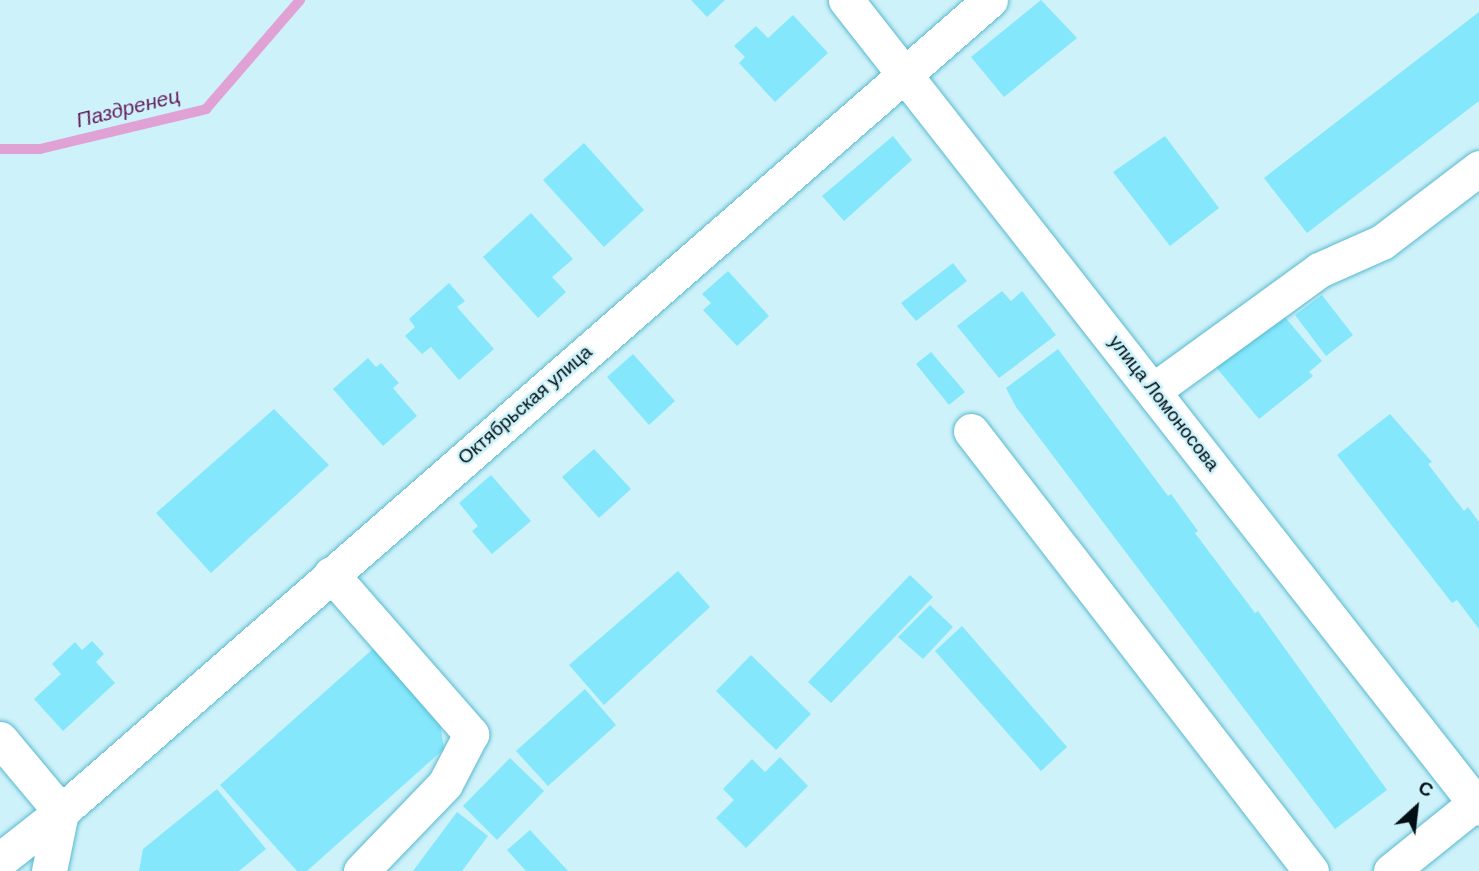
<!DOCTYPE html>
<meta charset="utf-8">
<style>
body{margin:0}
#map{position:relative;width:1479px;height:871px;overflow:hidden;background:#cef2fa;font-family:"DM Sans",sans-serif}
div>[style]{position:absolute}
.stream>*{height:10px;margin:-5px;padding:0 5px;transform-origin:5px;border-radius:5px;background:#e0a1d5}
.building>*{inset:0;background:#85e7fb}
.roads{filter:drop-shadow(0 0 2px #58bacf) drop-shadow(0 0 2px #58bacf)}
.minor>*{height:35px;margin:-17.5px;padding:0 17.5px;transform-origin:17.5px;border-radius:17.5px;background:#fff}
span{translate:-50% -50%;white-space:nowrap;text-align:center;line-height:1.15;-webkit-text-stroke:5px #cef2fa;paint-order:stroke}
.street-label{font-size:19px;color:#000f13}
.water-label{font-size:21px;color:#641c5c;font-style:italic}
.north{position:absolute;left:1381px;top:773px;width:70px;height:70px;-webkit-text-stroke:5px #cef2fa;paint-order:stroke;rotate:27deg;font-size:19px;font-weight:700;line-height:28px;text-align:center;color:#000f13}
.north::after{content:'';display:block;margin:auto;width:24px;height:32px;background:#000f13;clip-path:polygon(50% 0,100% 100%,50% 72%,0 100%)}
</style>
<div id="map">
<div class="stream">
<div style="left:0;top:149px;width:40px"></div>
<div style="left:40px;top:149px;width:171px;rotate:-13.5deg"></div>
<div style="left:206px;top:109px;width:144px;rotate:-49.2deg"></div>
</div>
<div class="building">
<div style="clip-path:polygon(691px 0,725px 0,707px 17px)"></div>
<div style="clip-path:polygon(1041px 0,1077px 38px,1004px 97px,971px 57px)"></div>
<div style="clip-path:polygon(1479px 12px,1479px 101px,1307px 233px,1264px 178px)"></div>
<div style="clip-path:polygon(793px 15px,828px 53px,775px 102px,739px 63px,745px 57px,734px 46px,756px 26px,768px 38px)"></div>
<div style="clip-path:polygon(893px 136px,912px 160px,844px 221px,822px 196px)"></div>
<div style="clip-path:polygon(1165px 136px,1219px 208px,1170px 246px,1113px 172px)"></div>
<div style="clip-path:polygon(584px 143px,644px 210px,604px 247px,543px 180px)"></div>
<div style="clip-path:polygon(531px 213px,573px 259px,552px 277px,566px 292px,538px 318px,483px 257px)"></div>
<div style="clip-path:polygon(953px 263px,967px 281px,916px 321px,901px 303px)"></div>
<div style="clip-path:polygon(728px 271px,769px 316px,737px 346px,703px 310px,711px 303px,702px 294px)"></div>
<div style="clip-path:polygon(449px 283px,465px 301px,457px 307px,494px 349px,459px 380px,431px 347px,422px 354px,405px 336px,415px 327px,409px 319px)"></div>
<div style="clip-path:polygon(1002px 291px,1011px 301px,1022px 291px,1056px 335px,999px 378px,957px 326px)"></div>
<div style="clip-path:polygon(1322px 295px,1353px 335px,1326px 356px,1295px 315px)"></div>
<div style="clip-path:polygon(1284px 316px,1322px 361px,1309px 372px,1313px 376px,1259px 419px,1210px 360px)"></div>
<div style="clip-path:polygon(1058px 349px,1168px 496px,1171px 494px,1198px 531px,1195px 533px,1255px 613px,1258px 611px,1387px 790px,1335px 829px,1016px 407px,1006px 388px)"></div>
<div style="clip-path:polygon(931px 352px,965px 392px,949px 405px,916px 364px)"></div>
<div style="clip-path:polygon(633px 354px,675px 401px,649px 425px,607px 377px)"></div>
<div style="clip-path:polygon(368px 358px,376px 367px,381px 363px,399px 383px,393px 388px,417px 416px,383px 446px,333px 389px)"></div>
<div style="clip-path:polygon(274px 409px,329px 465px,211px 573px,156px 513px)"></div>
<div style="clip-path:polygon(1390px 414px,1432px 462px,1428px 464px,1464px 511px,1468px 507px,1479px 522px,1479px 629px,1457px 600px,1452px 603px,1337px 455px)"></div>
<div style="clip-path:polygon(594px 449px,631px 489px,599px 518px,562px 477px)"></div>
<div style="clip-path:polygon(491px 475px,531px 521px,492px 554px,472px 531px,478px 526px,459px 503px)"></div>
<div style="clip-path:polygon(678px 571px,710px 607px,604px 705px,569px 665px)"></div>
<div style="clip-path:polygon(910px 575px,933px 597px,831px 703px,808px 682px)"></div>
<div style="clip-path:polygon(930px 605px,953px 627px,923px 659px,898px 637px)"></div>
<div style="clip-path:polygon(962px 626px,1067px 747px,1041px 771px,935px 651px)"></div>
<div style="clip-path:polygon(92px 641px,104px 654px,96px 662px,115px 683px,63px 731px,34px 699px,61px 674px,52px 664px,75px 642px,82px 650px)"></div>
<div style="clip-path:polygon(374px 648px,440px 722px,444px 749px,307px 871px,297px 871px,220px 785px)"></div>
<div style="clip-path:polygon(751px 655px,811px 714px,776px 750px,716px 691px)"></div>
<div style="clip-path:polygon(585px 689px,616px 725px,548px 786px,516px 751px)"></div>
<div style="clip-path:polygon(780px 757px,808px 786px,746px 848px,716px 818px,734px 800px,723px 789px,752px 759px,765px 772px)"></div>
<div style="clip-path:polygon(510px 758px,544px 791px,497px 840px,463px 806px)"></div>
<div style="clip-path:polygon(217px 789px,266px 849px,239px 871px,139px 871px,143px 849px)"></div>
<div style="clip-path:polygon(457px 812px,488px 836px,462px 871px,413px 871px)"></div>
<div style="clip-path:polygon(530px 830px,568px 871px,526px 871px,507px 850px)"></div>
</div>
<div class="roads">
<div class="minor">
<div style="left:846px;top:0;width:1026px;rotate:51.92deg"></div>
<div style="left:1154px;top:390px;width:204px;rotate:-36deg"></div>
<div style="left:1319px;top:270px;width:69px;rotate:-24deg"></div>
<div style="left:1382px;top:242px;width:122px;rotate:-37.3deg"></div>
<div style="left:971px;top:431px;width:556px;rotate:52.31deg"></div>
<div style="left:331px;top:574px;width:213px;rotate:48.8deg"></div>
<div style="left:471px;top:734px;width:56px;rotate:117.5deg"></div>
<div style="left:445px;top:784px;width:121px;rotate:134deg"></div>
<div style="left:0;top:739px;width:95px;rotate:50.1deg"></div>
<div style="left:61px;top:812px;width:78px;rotate:141.8deg"></div>
<div style="left:49px;top:871px;width:60px;rotate:-78.5deg"></div>
<div style="left:61px;top:812px;width:1234px;rotate:-41.16deg"></div>
<div style="left:1391px;top:871px;width:113px;rotate:-38.9deg"></div>
</div>
</div>
<div class="street-label">
<span style="left:1164px;top:403px;rotate:52deg">улица Ломоносова</span>
<span style="left:525px;top:405px;rotate:-41deg">Октябрьская улица</span>
</div>
<div class="water-label">
<span style="left:128px;top:108px;rotate:-14deg">Паздренец</span>
</div>
<div class="north">С</div>
</div>
